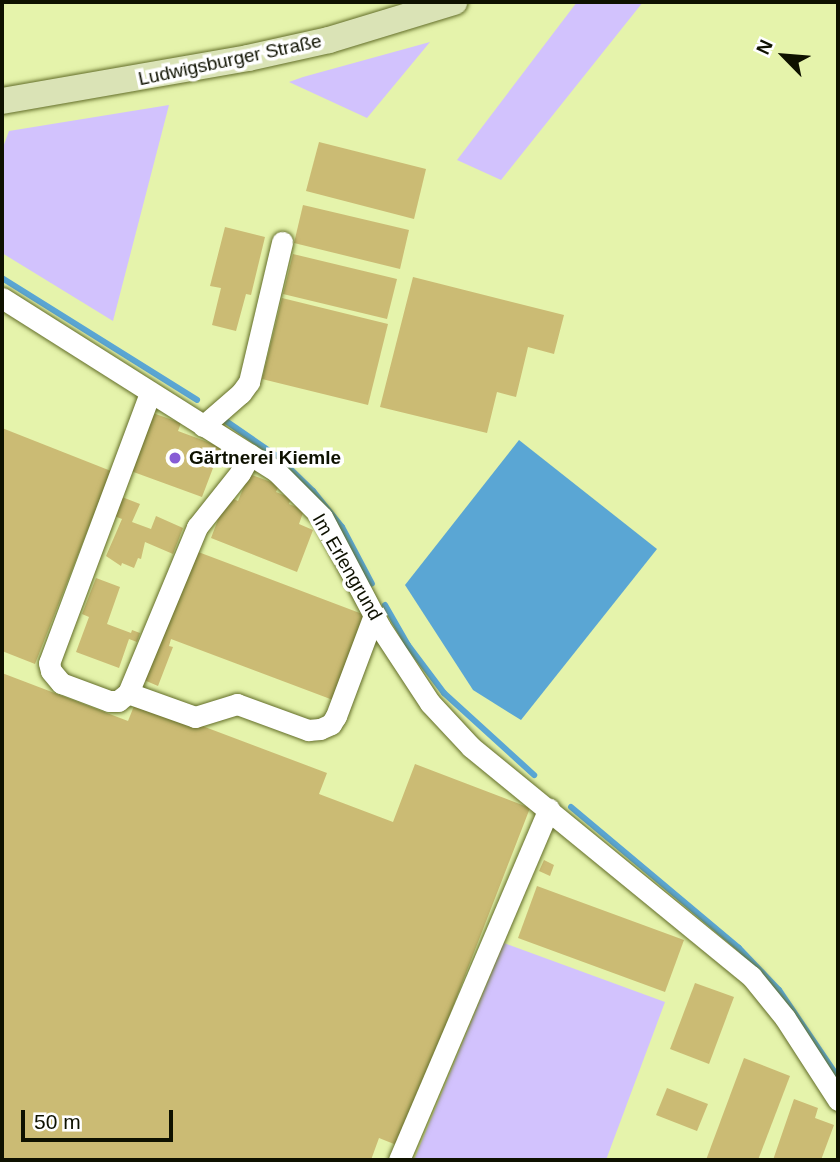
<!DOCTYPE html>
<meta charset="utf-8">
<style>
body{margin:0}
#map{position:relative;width:840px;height:1162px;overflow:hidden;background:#e5f3ab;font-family:Arial,sans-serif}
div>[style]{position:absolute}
.green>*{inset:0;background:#d2c2fd}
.water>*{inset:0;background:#5aa6d4}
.stream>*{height:6px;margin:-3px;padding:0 3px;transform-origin:3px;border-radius:3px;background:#5aa6d4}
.building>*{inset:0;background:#cbbb74}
.roads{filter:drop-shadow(0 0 2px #626d28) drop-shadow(0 0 2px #626d28)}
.minor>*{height:21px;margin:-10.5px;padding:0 10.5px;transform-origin:10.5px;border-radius:10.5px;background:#fff}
.major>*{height:26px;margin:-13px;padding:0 13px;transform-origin:13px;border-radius:13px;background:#dae3b6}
.dots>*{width:19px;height:19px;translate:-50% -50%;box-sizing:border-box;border:4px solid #fff;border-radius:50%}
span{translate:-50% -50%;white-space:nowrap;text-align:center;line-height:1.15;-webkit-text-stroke:7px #fff;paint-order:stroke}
.street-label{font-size:19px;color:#0e1100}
.poi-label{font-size:19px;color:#0e1100;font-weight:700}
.left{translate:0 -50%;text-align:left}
.frame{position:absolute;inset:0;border:4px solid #0e1100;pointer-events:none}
.north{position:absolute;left:749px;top:21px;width:70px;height:70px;-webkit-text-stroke:5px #fff;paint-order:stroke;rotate:295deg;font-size:19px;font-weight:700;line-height:28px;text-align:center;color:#0e1100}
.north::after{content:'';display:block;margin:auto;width:24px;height:32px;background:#0e1100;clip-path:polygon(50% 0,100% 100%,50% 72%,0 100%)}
.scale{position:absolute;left:21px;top:1110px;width:152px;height:32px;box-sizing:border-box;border:4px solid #0e1100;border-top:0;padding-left:9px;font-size:21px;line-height:24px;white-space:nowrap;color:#0e1100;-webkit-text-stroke:5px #fff;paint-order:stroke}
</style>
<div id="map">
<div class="green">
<div style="clip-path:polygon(577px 2px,643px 2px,501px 180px,457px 160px)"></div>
<div style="clip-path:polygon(430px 42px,367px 118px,289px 82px,303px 77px)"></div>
<div style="clip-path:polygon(169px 105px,113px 321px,2px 253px,2px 150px,9px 131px)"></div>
<div style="clip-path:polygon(504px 943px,665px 1002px,606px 1160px,414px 1160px)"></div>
</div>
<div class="water">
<div style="clip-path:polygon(519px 440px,657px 549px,521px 720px,473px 690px,405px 585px)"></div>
</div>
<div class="stream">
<div style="left:2px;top:278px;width:230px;rotate:32deg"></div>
<div style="left:223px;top:419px;width:67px;rotate:34.6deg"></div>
<div style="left:278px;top:457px;width:49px;rotate:44.2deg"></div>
<div style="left:313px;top:491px;width:46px;rotate:51.1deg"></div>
<div style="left:342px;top:527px;width:64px;rotate:62.2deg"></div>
<div style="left:385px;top:605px;width:46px;rotate:60.1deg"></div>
<div style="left:408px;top:645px;width:60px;rotate:53.1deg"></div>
<div style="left:444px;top:693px;width:122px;rotate:42.3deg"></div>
<div style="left:571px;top:807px;width:219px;rotate:40deg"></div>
<div style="left:739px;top:948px;width:58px;rotate:46.4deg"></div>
<div style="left:779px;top:990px;width:105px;rotate:55.9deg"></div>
</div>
<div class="building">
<div style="clip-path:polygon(319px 142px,426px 169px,414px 219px,306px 191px)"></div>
<div style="clip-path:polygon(303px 205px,409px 230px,400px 269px,294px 243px)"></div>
<div style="clip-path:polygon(225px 227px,265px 237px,251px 295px,246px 294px,236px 331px,212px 325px,221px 288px,210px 286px)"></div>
<div style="clip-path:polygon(293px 254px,397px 279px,387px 319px,283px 294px)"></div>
<div style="clip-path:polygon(413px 277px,564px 315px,554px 354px,528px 347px,516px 397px,497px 392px,487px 433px,380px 407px)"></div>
<div style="clip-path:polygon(282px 298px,388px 324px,368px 405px,262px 379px)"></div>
<div style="clip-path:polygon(150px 412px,181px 423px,178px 431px,221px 447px,202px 497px,128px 470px)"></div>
<div style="clip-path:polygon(2px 428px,111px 471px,35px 664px,2px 651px)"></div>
<div style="clip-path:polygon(249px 474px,279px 485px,276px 492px,291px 498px,289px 504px,304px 510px,299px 524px,313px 530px,297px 572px,211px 538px,227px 496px,238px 501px)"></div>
<div style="clip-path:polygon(122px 497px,140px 504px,132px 522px,151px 529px,156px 516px,183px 528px,173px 554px,145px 542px,141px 559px,138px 558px,134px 568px,122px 563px,121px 566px,106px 556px,122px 519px,114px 516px)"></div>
<div style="clip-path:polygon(193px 550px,365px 615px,333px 700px,171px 639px,169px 646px,173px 647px,158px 686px,144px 680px)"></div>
<div style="clip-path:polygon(96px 578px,120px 587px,107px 624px,131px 633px,132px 630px,140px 633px,137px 642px,129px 639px,119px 668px,76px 652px,89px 617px,82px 614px)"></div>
<div style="clip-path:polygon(2px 673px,128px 721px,136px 701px,327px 773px,319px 794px,393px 822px,415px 764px,530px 808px,399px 1146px,379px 1138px,371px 1160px,2px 1160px)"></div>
<div style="clip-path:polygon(544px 860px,554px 865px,550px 876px,539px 871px)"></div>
<div style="clip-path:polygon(537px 886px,684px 940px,665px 992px,518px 938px)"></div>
<div style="clip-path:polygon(695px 983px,734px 997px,709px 1064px,670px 1049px)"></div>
<div style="clip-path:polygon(744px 1058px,790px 1076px,758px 1160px,706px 1160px)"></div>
<div style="clip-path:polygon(667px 1088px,708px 1104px,697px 1131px,656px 1115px)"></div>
<div style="clip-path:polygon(794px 1099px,818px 1108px,815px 1118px,834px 1125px,821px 1160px,773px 1160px)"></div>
</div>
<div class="roads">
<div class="minor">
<div style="left:2px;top:298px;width:324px;rotate:32.3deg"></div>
<div style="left:276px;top:471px;width:65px;rotate:45deg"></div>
<div style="left:322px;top:517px;width:124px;rotate:62.2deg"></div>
<div style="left:380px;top:627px;width:91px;rotate:56.7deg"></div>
<div style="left:430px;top:703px;width:60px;rotate:47deg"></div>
<div style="left:471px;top:747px;width:362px;rotate:39.3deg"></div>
<div style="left:751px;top:976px;width:54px;rotate:51deg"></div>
<div style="left:785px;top:1018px;width:98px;rotate:57.1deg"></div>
<div style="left:150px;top:393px;width:288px;rotate:110.5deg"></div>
<div style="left:49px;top:663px;width:8px;rotate:76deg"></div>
<div style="left:51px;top:671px;width:16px;rotate:50deg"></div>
<div style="left:61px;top:683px;width:51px;rotate:20.6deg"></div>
<div style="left:109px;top:701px;width:9px"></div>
<div style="left:118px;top:701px;width:13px;rotate:-39deg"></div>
<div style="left:128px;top:693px;width:180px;rotate:-67.4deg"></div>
<div style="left:197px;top:527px;width:69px;rotate:-51.5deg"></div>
<div style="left:240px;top:473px;width:21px;rotate:-61deg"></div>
<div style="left:203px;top:426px;width:50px;rotate:-41deg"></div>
<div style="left:241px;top:393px;width:14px;rotate:-54deg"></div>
<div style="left:249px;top:382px;width:144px;rotate:-76.7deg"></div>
<div style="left:128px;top:693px;width:71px;rotate:19.7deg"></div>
<div style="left:195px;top:717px;width:44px;rotate:-17.2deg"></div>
<div style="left:237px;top:704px;width:76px;rotate:20.1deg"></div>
<div style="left:308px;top:730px;width:12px;rotate:-5deg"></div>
<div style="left:320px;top:729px;width:12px;rotate:-24deg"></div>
<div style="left:331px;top:724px;width:9px;rotate:-58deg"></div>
<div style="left:336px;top:716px;width:108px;rotate:-69.4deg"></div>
<div style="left:399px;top:1160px;width:382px;rotate:-66.9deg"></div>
</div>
<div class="major">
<div style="left:2px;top:101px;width:250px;rotate:-9.9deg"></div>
<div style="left:248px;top:58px;width:83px;rotate:-12.5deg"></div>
<div style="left:329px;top:40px;width:131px;rotate:-16.9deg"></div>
</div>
</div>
<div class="dots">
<div style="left:175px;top:458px;background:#875cd5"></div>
</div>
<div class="street-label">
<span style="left:230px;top:60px;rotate:-12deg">Ludwigsburger Straße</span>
<span style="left:347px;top:567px;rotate:60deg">Im Erlengrund</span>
</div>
<div class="poi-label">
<span class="left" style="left:189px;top:458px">Gärtnerei Kiemle</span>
</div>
<div class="frame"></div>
<div class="north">N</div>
<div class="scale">50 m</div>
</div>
